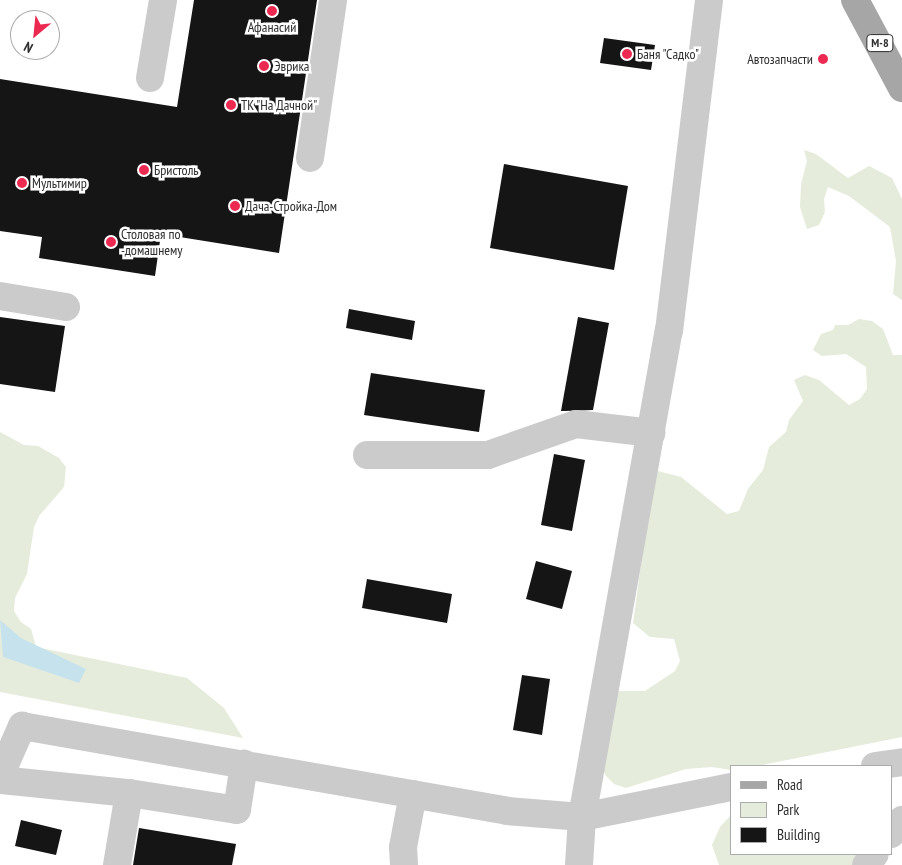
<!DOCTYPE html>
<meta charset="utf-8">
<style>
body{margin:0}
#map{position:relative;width:902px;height:865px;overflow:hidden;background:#fff;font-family:"PT Sans Narrow",sans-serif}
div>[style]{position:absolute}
.green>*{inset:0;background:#e6ecdb}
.water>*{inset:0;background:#c6e3ed}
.building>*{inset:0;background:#151515}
.minor>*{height:28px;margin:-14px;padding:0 14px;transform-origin:14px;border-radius:14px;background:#cbcbcb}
.major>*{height:28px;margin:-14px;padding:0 14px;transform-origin:14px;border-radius:14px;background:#a6a6a6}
.dots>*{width:14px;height:14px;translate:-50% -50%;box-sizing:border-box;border:2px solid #fff;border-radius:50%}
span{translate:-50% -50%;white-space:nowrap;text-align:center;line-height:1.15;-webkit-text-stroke:5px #fff;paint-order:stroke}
.shield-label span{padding:1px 4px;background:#fff;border:1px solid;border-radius:4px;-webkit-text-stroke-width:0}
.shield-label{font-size:12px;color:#2e2e2e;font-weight:700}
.poi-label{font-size:14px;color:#2e2e2e}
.left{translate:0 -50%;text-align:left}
.right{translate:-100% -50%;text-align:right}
.legend{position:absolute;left:730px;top:765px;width:162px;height:90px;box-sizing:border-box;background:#fff;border:1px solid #ababab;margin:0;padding:6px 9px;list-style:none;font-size:15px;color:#2e2e2e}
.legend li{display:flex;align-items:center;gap:10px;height:25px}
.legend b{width:25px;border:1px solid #ababab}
.north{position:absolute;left:10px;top:10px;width:50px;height:50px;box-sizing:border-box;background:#fff;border:1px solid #ababab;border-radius:50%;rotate:208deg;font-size:14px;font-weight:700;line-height:20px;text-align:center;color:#2e2e2e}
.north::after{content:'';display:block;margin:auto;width:18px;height:22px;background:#ec2950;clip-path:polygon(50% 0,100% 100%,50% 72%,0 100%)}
</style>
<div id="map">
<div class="green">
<div style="clip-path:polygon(804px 150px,816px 154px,848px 178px,869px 166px,892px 178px,902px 199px,902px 300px,893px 294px,896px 261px,890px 227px,849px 196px,828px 187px,824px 199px,825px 212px,819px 225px,807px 229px,800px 207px,801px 184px,807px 161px)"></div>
<div style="clip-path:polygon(859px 319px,872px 321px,883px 329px,893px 355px,902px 355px,902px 737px,757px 766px,731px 766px,731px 770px,712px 767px,686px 769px,626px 788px,614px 784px,606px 776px,601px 766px,616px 691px,645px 691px,675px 671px,680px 661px,674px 639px,650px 637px,633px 623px,654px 470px,681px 477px,727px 514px,739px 511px,748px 489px,763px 470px,769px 447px,786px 432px,789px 420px,803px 401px,794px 380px,805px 375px,819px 380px,849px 405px,860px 399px,867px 389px,866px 367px,846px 354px,822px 356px,813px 350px,821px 334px,833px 330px,835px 325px,848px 325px)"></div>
<div style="clip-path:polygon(0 432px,24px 445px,38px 446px,59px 458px,66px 467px,64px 487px,39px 516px,34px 527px,27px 574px,15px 598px,14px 611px,21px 622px,31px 629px,36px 647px,187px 678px,224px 708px,243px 738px,0 692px)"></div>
<div style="clip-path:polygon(731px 815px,731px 854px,866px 854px,856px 865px,719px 865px,712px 845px,720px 827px)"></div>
</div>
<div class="water">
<div style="clip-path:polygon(0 620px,21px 638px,86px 669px,79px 683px,3px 657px)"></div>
</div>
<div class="building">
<div style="clip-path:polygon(194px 0,317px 0,279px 253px,161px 234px,155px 276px,39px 258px,42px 237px,0 231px,0 79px,177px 107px)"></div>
<div style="clip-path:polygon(604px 38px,655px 45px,651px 70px,600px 63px)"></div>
<div style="clip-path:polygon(504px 164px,628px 186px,614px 270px,490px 248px)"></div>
<div style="clip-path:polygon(349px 309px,415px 321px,412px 340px,346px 328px)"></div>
<div style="clip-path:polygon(0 317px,65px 326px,55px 392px,0 384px)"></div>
<div style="clip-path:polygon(578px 317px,609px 323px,593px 410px,565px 411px,561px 411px)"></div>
<div style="clip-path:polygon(371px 373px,485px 390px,479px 432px,364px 415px)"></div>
<div style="clip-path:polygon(554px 454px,585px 460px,572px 531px,541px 525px)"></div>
<div style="clip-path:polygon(536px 561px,572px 571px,562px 609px,526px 599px)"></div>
<div style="clip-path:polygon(367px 579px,452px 594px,447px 623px,362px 608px)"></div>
<div style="clip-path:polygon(522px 675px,550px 679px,542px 735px,513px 730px)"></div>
<div style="clip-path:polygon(21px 820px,62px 830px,56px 855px,15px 846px)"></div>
<div style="clip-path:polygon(139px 828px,236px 844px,232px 865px,133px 865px)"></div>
</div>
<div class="minor">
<div style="left:150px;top:78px;width:79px;rotate:-80.5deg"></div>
<div style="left:310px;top:158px;width:160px;rotate:-81.7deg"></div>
<div style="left:0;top:296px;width:67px;rotate:9.5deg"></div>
<div style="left:367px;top:455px;width:121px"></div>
<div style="left:488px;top:455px;width:93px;rotate:-19.4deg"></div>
<div style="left:576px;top:424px;width:76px;rotate:6.8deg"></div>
<div style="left:875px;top:766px;width:27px;rotate:-8deg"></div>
<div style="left:0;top:776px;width:55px;rotate:-66.3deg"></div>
<div style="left:22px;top:726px;width:492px;rotate:9.9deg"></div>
<div style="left:507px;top:811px;width:75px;rotate:4.6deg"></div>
<div style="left:582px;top:817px;width:494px;rotate:-79.9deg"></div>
<div style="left:669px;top:331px;width:333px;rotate:-83.1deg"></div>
<div style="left:0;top:780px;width:130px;rotate:5.8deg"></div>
<div style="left:129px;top:793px;width:109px;rotate:8.9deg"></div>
<div style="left:237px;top:810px;width:47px;rotate:-81.3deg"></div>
<div style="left:891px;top:834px;width:18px;rotate:-52deg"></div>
<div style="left:117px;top:865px;width:73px;rotate:-80.5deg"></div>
<div style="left:404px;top:865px;width:18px;rotate:-93deg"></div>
<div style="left:403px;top:847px;width:54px;rotate:-79.3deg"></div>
<div style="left:579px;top:865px;width:48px;rotate:-86.4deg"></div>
<div style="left:582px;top:817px;width:152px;rotate:-11.4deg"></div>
<div style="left:866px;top:865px;width:14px;rotate:-51deg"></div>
</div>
<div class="major">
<div style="left:855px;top:0;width:100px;rotate:61.9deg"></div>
</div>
<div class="dots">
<div style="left:272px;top:11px;background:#ec2950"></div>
<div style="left:627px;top:54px;background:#ec2950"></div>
<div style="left:823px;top:59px;background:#ec2950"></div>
<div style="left:264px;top:66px;background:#ec2950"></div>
<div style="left:231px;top:105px;background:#ec2950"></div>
<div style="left:144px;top:170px;background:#ec2950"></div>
<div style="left:22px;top:183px;background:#ec2950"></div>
<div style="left:235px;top:206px;background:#ec2950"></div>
<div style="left:111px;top:242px;background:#ec2950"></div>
</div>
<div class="shield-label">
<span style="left:880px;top:43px">М-8</span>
</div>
<div class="poi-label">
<span style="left:272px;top:27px">Афанасий</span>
<span class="left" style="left:637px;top:54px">Баня "Садко"</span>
<span class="right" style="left:813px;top:59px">Автозапчасти</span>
<span class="left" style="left:274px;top:66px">Эврика</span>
<span class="left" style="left:241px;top:105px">ТК "На Дачной"</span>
<span class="left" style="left:154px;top:170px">Бристоль</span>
<span class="left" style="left:32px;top:183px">Мультимир</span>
<span class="left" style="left:245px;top:206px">Дача-Стройка-Дом</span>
<span class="left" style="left:121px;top:242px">Столовая по<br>-домашнему</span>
</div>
<ul class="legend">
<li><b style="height:6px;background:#a6a6a6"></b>Road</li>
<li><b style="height:14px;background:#e6ecdb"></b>Park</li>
<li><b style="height:14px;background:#151515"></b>Building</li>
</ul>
<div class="north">N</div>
</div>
